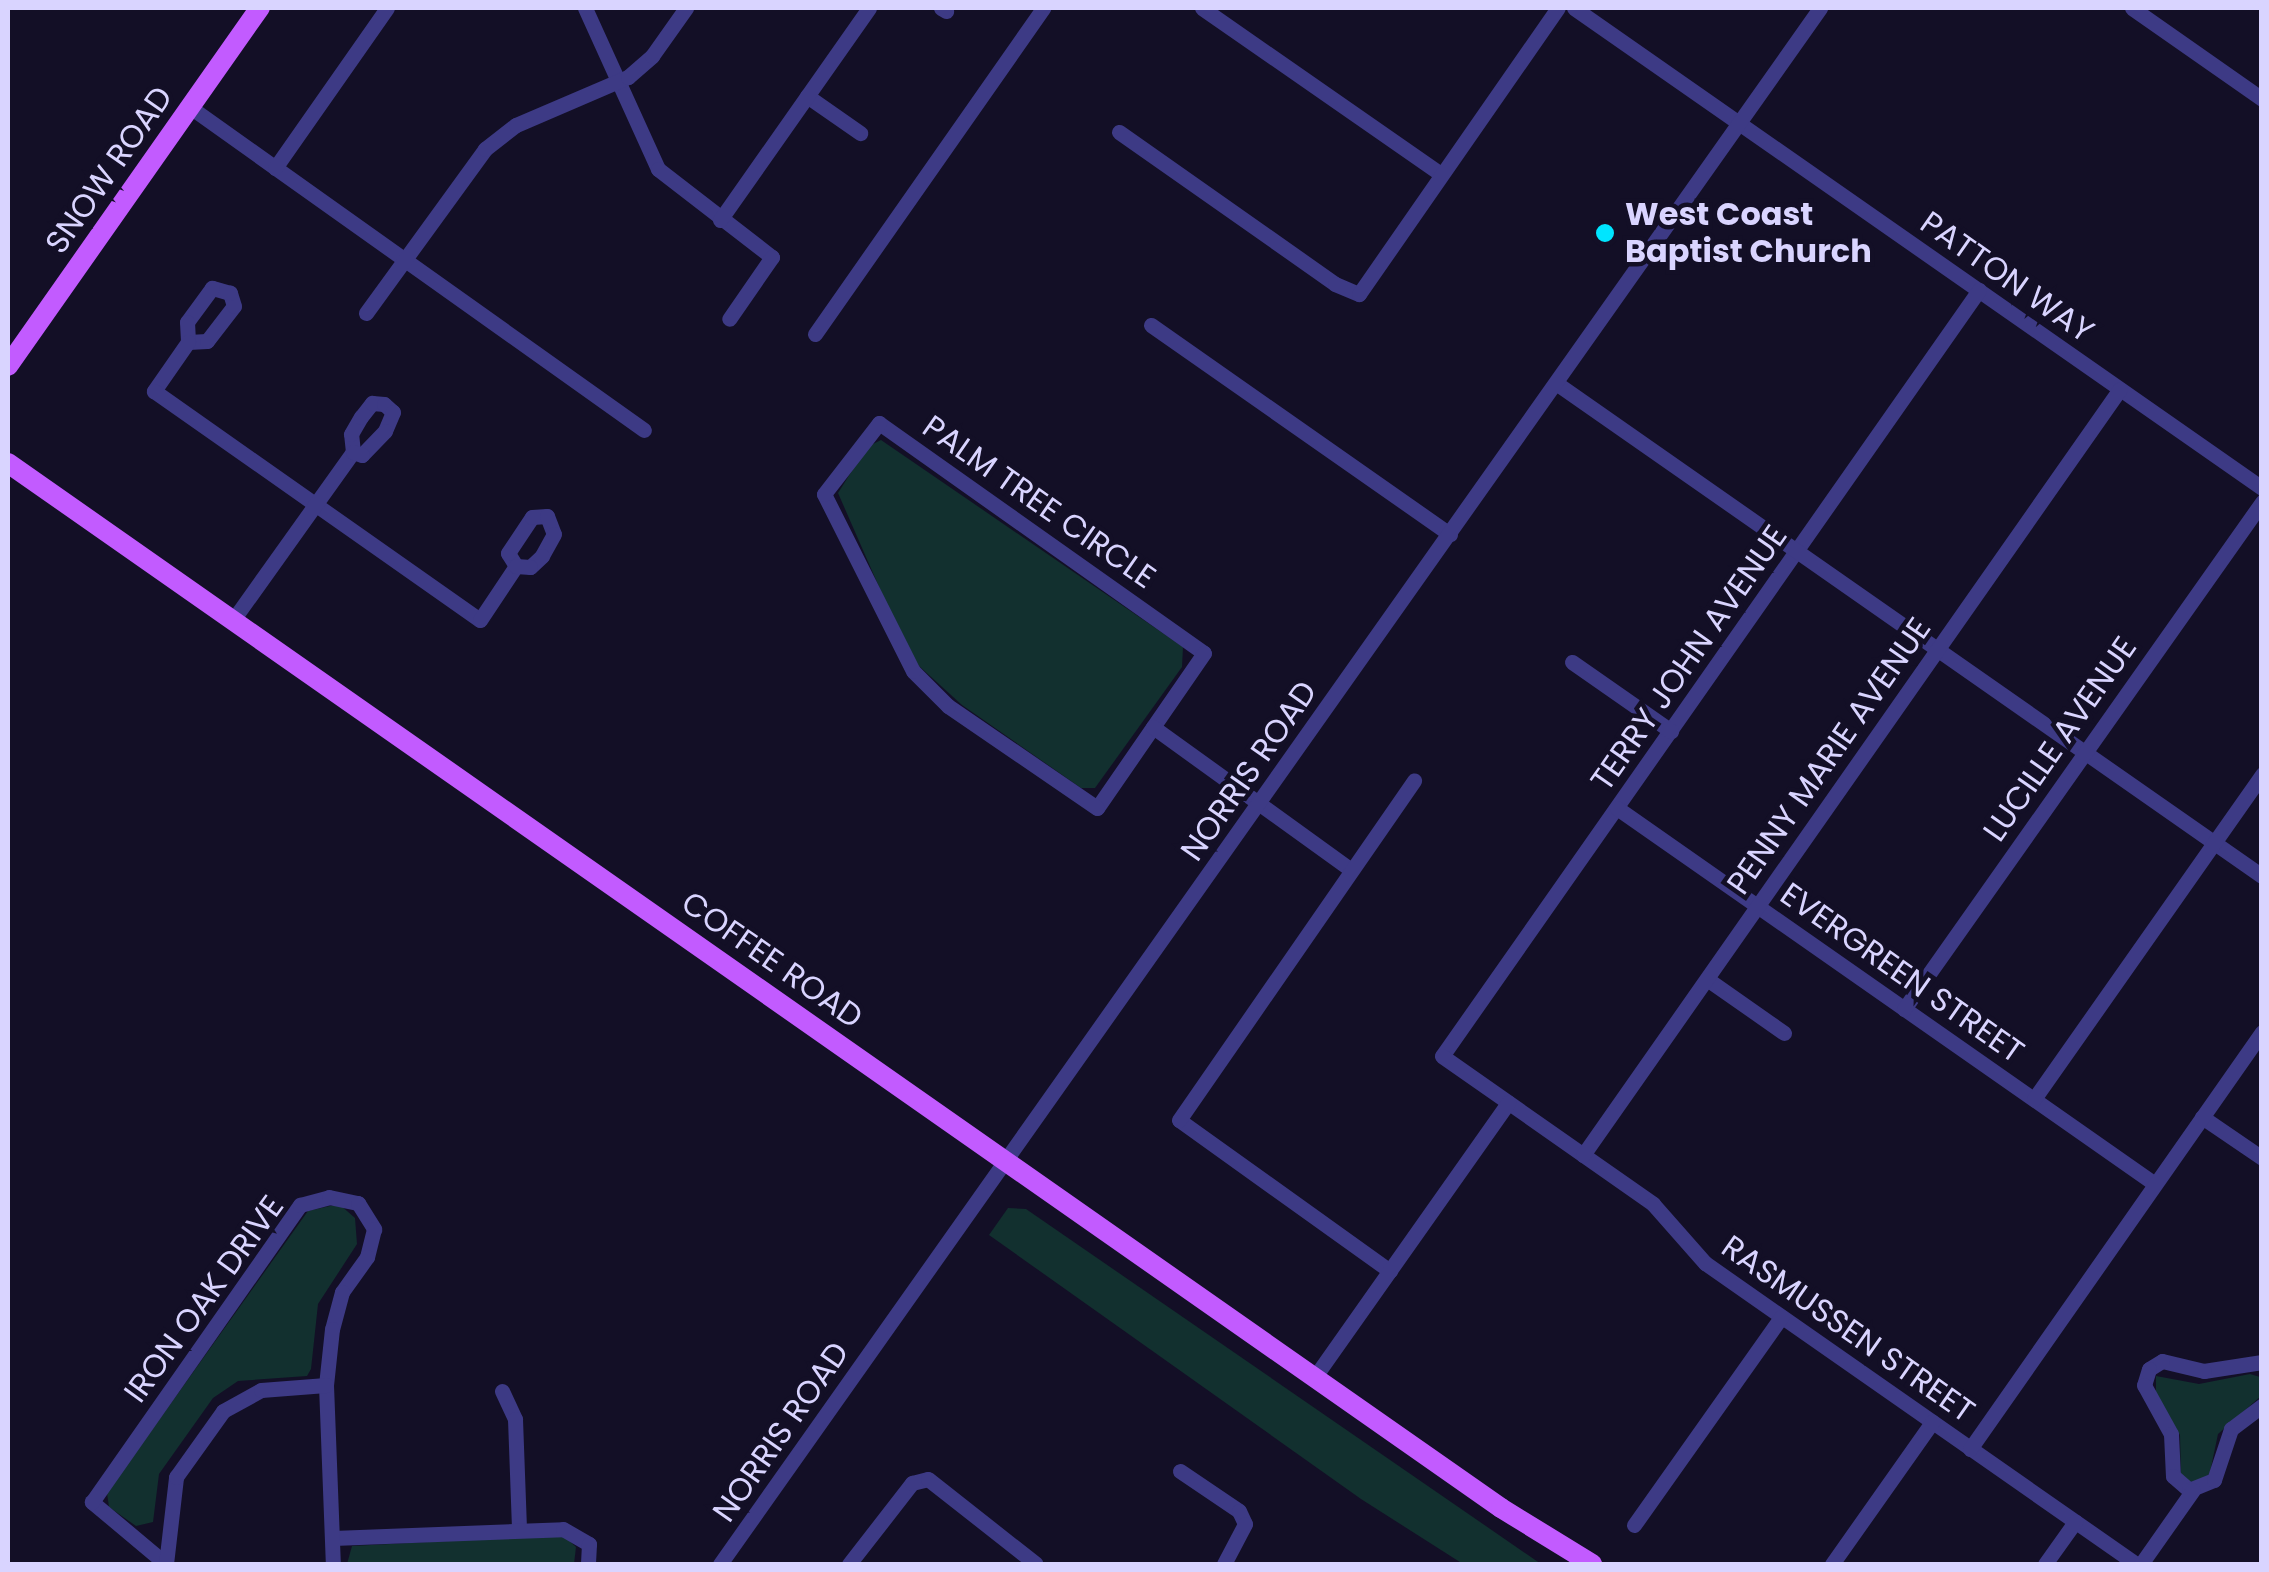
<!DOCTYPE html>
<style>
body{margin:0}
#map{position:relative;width:2269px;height:1572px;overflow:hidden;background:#130f26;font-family:Poppins,sans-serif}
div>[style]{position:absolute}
.green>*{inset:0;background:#12302f}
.minor>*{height:15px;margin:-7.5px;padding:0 7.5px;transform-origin:7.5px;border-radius:7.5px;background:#3d3a85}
.major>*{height:20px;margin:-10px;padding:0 10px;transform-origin:10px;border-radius:10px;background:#c25bff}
.dots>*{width:28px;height:28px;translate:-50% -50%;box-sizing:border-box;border:5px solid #130f26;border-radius:50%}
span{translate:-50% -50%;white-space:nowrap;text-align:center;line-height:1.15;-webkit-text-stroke:9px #130f26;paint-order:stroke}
.street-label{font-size:32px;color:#d9d4ff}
.poi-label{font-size:32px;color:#d9d4ff;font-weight:700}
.left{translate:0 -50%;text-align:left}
.frame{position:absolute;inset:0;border:10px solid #d9d4ff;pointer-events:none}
</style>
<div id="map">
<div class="green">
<div style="clip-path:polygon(881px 440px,1183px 647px,1182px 667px,1095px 788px,1081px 788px,962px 705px,919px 666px,901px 637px,838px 493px,867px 447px)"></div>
<div style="clip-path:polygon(339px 1204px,355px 1218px,357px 1244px,318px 1304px,311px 1369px,307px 1376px,238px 1381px,213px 1398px,159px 1474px,153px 1522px,136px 1526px,109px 1507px,107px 1493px,308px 1211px)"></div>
<div style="clip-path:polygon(1008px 1208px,1026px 1209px,1541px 1564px,1463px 1564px,1361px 1499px,989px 1235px)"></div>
<div style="clip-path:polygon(2250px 1374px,2260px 1377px,2261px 1396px,2218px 1434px,2210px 1472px,2203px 1484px,2192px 1484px,2181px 1477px,2180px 1435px,2156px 1396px,2156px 1376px,2199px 1384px)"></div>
<div style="clip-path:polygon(563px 1535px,576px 1547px,574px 1564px,347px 1564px,352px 1546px)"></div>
</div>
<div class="minor">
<div style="left:585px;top:8px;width:177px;rotate:65.6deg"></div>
<div style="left:658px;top:169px;width:144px;rotate:37.7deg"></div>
<div style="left:772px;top:257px;width:75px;rotate:124.7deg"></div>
<div style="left:941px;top:8px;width:6px;rotate:31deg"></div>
<div style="left:1202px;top:8px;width:291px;rotate:34.8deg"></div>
<div style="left:1574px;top:8px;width:839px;rotate:34.9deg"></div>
<div style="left:2132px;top:8px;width:159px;rotate:35deg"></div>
<div style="left:807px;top:96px;width:65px;rotate:34.9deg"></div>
<div style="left:190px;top:107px;width:557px;rotate:35.43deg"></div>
<div style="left:1119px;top:132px;width:264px;rotate:35.1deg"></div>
<div style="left:1335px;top:284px;width:26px;rotate:23deg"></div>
<div style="left:1359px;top:294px;width:348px;rotate:-55.2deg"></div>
<div style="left:275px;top:168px;width:195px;rotate:-55deg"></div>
<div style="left:720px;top:220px;width:259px;rotate:-54.9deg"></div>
<div style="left:1979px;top:290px;width:935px;rotate:125.03deg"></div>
<div style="left:1442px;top:1056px;width:258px;rotate:35deg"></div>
<div style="left:1653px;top:1204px;width:79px;rotate:48.6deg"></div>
<div style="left:1705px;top:1263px;width:526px;rotate:34.93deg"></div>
<div style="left:366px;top:313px;width:203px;rotate:-54deg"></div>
<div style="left:485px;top:149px;width:39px;rotate:-38deg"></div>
<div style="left:516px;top:125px;width:122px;rotate:-23.2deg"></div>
<div style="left:628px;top:77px;width:32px;rotate:-41deg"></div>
<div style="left:652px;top:56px;width:59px;rotate:-54.7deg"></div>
<div style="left:1151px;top:325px;width:365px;rotate:35deg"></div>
<div style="left:815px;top:334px;width:398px;rotate:-55deg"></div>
<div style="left:188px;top:342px;width:19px;rotate:-3deg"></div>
<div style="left:207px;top:341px;width:44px;rotate:-52.4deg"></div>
<div style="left:234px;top:306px;width:14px;rotate:-107deg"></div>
<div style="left:230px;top:293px;width:19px;rotate:-164deg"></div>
<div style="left:212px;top:288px;width:42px;rotate:126.3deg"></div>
<div style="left:187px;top:322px;width:20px;rotate:87deg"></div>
<div style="left:188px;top:342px;width:60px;rotate:124.8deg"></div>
<div style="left:154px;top:391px;width:398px;rotate:35.1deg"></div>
<div style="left:480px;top:620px;width:65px;rotate:-56.3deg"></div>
<div style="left:516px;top:566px;width:15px;rotate:-122deg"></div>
<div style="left:508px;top:553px;width:43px;rotate:-56.3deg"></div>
<div style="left:532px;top:517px;width:15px;rotate:-4deg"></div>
<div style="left:547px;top:516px;width:19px;rotate:69deg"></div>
<div style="left:554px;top:534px;width:25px;rotate:119deg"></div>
<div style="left:542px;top:556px;width:16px;rotate:137deg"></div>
<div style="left:530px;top:567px;width:14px;rotate:-176deg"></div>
<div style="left:1556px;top:383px;width:861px;rotate:34.93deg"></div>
<div style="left:879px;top:423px;width:398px;rotate:35.3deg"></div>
<div style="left:1204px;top:653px;width:188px;rotate:124.6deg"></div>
<div style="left:1097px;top:808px;width:181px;rotate:-145.6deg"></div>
<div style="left:948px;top:706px;width:49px;rotate:-135deg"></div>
<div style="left:913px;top:671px;width:198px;rotate:-116.7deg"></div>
<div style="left:824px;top:494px;width:90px;rotate:-52.2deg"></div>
<div style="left:233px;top:620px;width:206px;rotate:-54.5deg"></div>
<div style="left:353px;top:452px;width:18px;rotate:-96deg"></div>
<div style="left:351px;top:434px;width:20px;rotate:-60deg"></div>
<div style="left:361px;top:417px;width:18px;rotate:-52deg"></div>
<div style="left:372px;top:403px;width:12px;rotate:5deg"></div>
<div style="left:384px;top:404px;width:12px;rotate:42deg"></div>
<div style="left:393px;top:412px;width:21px;rotate:113deg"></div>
<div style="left:385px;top:431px;width:33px;rotate:134deg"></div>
<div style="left:362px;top:455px;width:9px;rotate:-162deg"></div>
<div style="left:1572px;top:662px;width:121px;rotate:34.9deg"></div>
<div style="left:1153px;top:727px;width:244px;rotate:35.8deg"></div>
<div style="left:1617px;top:808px;width:656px;rotate:34.95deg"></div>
<div style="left:1707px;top:979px;width:94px;rotate:35deg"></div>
<div style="left:1904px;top:1009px;width:621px;rotate:-54.77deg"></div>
<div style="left:2034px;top:1099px;width:397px;rotate:-54.9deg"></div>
<div style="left:2202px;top:1117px;width:73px;rotate:34.3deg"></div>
<div style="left:1583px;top:1155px;width:935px;rotate:-54.97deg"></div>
<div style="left:1390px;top:1271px;width:259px;rotate:-144.4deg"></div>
<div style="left:1179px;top:1120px;width:413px;rotate:-55.3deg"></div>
<div style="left:2262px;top:1362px;width:59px;rotate:171.2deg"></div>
<div style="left:2204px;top:1371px;width:43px;rotate:-166.6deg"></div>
<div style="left:2162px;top:1361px;width:15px;rotate:148deg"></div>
<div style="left:2149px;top:1369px;width:17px;rotate:107deg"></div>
<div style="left:2144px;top:1385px;width:56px;rotate:61.1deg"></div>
<div style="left:2171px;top:1434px;width:42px;rotate:87.3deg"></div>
<div style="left:2173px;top:1476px;width:21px;rotate:41deg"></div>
<div style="left:2189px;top:1490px;width:27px;rotate:-22deg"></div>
<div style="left:2214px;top:1480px;width:54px;rotate:-71.6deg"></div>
<div style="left:2231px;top:1429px;width:39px;rotate:-37deg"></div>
<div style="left:1314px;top:1378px;width:337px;rotate:-54.8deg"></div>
<div style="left:502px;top:1391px;width:31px;rotate:65deg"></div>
<div style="left:515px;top:1419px;width:111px;rotate:87.9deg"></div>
<div style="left:1970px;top:1449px;width:509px;rotate:-55deg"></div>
<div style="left:1180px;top:1471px;width:71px;rotate:34.1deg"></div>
<div style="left:1239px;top:1511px;width:14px;rotate:65deg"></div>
<div style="left:1245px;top:1524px;width:45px;rotate:117.7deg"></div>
<div style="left:1634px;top:1525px;width:255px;rotate:-54.7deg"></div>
<div style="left:333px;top:1538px;width:230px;rotate:-2.2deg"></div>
<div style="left:563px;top:1529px;width:30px;rotate:30deg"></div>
<div style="left:589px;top:1544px;width:20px;rotate:93deg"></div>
<div style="left:166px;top:1564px;width:97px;rotate:-140deg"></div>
<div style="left:92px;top:1502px;width:363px;rotate:-55deg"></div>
<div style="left:300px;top:1205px;width:30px;rotate:-15deg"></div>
<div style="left:329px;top:1197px;width:30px;rotate:12deg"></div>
<div style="left:358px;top:1203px;width:31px;rotate:58deg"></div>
<div style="left:374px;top:1229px;width:29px;rotate:104deg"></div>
<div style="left:367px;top:1257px;width:43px;rotate:125.5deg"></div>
<div style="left:342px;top:1292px;width:38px;rotate:105deg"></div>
<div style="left:332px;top:1329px;width:56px;rotate:96.1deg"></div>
<div style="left:326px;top:1385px;width:179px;rotate:87.8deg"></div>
<div style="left:166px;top:1564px;width:88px;rotate:-83.4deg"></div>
<div style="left:176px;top:1477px;width:81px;rotate:-54.5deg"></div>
<div style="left:223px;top:1411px;width:43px;rotate:-28.9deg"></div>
<div style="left:261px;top:1390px;width:65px;rotate:-4.4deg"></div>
<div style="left:720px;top:1564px;width:1906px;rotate:-54.74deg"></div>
<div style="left:849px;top:1564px;width:103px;rotate:-52.1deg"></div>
<div style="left:912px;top:1483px;width:16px;rotate:-14deg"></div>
<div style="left:928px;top:1479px;width:137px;rotate:38.2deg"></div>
<div style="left:1832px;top:1564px;width:174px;rotate:-54.8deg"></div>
<div style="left:2045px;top:1564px;width:52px;rotate:-54.5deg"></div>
<div style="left:2141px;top:1564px;width:90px;rotate:-54.9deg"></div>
</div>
<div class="major">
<div style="left:8px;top:366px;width:438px;rotate:-54.9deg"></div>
<div style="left:8px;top:463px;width:1822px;rotate:34.99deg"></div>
<div style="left:1501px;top:1508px;width:107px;rotate:31.6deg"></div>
</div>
<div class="dots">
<div style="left:1605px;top:233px;background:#00e5ff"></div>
</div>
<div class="street-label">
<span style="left:109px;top:170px;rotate:-55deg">SNOW ROAD</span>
<span style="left:2007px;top:277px;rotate:35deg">PATTON WAY</span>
<span style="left:1039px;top:502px;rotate:35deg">PALM TREE CIRCLE</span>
<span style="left:1689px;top:658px;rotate:-55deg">TERRY JOHN AVENUE</span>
<span style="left:2060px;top:739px;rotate:-55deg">LUCILLE AVENUE</span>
<span style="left:1829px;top:756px;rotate:-55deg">PENNY MARIE AVENUE</span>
<span style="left:1249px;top:771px;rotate:-55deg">NORRIS ROAD</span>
<span style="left:772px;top:960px;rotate:35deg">COFFEE ROAD</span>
<span style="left:1902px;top:973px;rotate:35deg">EVERGREEN STREET</span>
<span style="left:204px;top:1299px;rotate:-54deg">IRON OAK DRIVE</span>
<span style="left:1848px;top:1329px;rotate:35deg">RASMUSSEN STREET</span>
<span style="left:781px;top:1432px;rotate:-55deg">NORRIS ROAD</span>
</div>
<div class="poi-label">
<span class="left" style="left:1625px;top:233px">West Coast<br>Baptist Church</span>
</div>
<div class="frame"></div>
</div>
